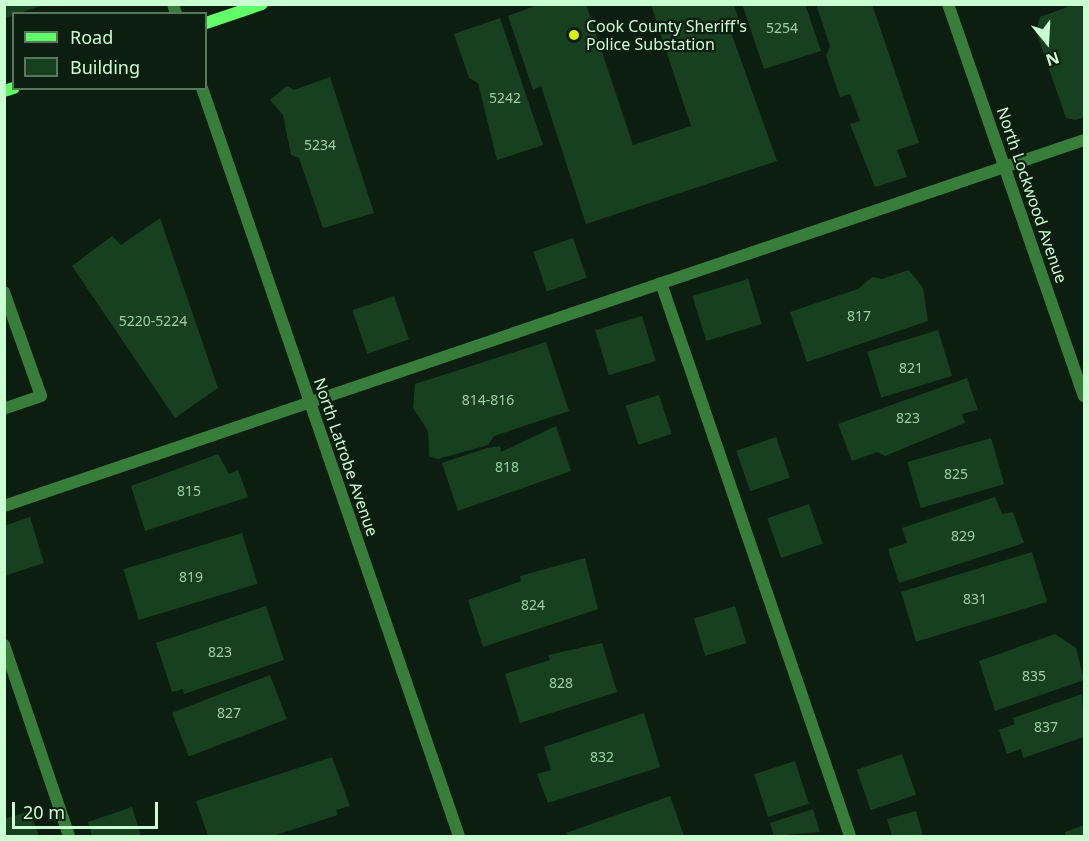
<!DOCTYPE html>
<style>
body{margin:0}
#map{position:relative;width:1089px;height:841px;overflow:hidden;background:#0c1e0f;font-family:"Noto Sans",sans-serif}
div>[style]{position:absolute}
.building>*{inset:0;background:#174020;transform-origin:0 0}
.service>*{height:12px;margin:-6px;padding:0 6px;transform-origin:6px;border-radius:6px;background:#367e3a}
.minor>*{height:12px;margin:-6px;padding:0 6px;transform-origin:6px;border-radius:6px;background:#367e3a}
.secondary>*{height:12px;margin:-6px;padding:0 6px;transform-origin:6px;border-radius:6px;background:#60ff67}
.dots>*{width:16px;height:16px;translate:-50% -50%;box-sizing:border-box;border:3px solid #0c1e0f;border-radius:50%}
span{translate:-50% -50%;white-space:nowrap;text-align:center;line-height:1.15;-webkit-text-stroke:4.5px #0c1e0f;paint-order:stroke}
.number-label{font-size:14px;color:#9ccfa4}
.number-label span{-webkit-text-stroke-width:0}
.poi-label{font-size:16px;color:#c9ffd0}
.left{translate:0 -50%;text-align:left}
.street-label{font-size:16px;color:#c9ffd0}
.frame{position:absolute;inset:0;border:6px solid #c9ffd0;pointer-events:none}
.legend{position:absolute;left:12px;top:12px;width:195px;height:78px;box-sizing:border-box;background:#0c1e0f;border:2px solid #58785c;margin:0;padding:8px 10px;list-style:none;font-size:18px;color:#c9ffd0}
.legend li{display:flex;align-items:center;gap:12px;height:30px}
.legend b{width:30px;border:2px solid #58785c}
.north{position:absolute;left:1017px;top:12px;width:60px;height:60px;-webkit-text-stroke:4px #0c1e0f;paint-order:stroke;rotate:162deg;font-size:16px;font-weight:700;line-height:24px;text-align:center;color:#c9ffd0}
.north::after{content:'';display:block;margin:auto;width:21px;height:27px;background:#c9ffd0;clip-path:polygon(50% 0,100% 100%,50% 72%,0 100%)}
.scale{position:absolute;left:12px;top:802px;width:146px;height:27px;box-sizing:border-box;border:3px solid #c9ffd0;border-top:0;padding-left:8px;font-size:18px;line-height:21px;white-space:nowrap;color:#c9ffd0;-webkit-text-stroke:4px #0c1e0f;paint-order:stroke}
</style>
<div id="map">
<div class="building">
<div style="clip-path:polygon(4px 4px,43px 4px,43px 5px,5px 18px)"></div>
<div style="clip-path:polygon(540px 4px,586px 4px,633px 145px,691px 126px,651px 5px,734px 5px,739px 20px,728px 24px,777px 161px,586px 224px,541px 86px,533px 90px,508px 16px)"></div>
<div style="clip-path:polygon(742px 4px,805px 4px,821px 51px,764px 69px)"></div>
<div style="clip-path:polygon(816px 4px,872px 4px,919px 143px,897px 150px,907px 177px,875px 187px,850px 124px,860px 121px,850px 94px,840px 97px,826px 56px,830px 46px)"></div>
<div style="clip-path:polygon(1075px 4px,1084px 4px,1084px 117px,1076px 120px,1066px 118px,1036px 31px,1040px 17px)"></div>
<div style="clip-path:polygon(500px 18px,543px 145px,497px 160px,478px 83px,469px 78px,454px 34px)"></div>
<div style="clip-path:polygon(330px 77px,374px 213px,323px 228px,299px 158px,291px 155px,283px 115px,270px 100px,287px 86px,294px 90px)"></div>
<div style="clip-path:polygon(160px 218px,218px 388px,175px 418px,72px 266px,112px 236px,121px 245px)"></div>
<div style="left:573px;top:238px;width:42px;height:42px;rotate:71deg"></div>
<div style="clip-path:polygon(909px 270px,923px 288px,928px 321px,807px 362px,790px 312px,858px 289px,872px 277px,882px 279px)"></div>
<div style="left:748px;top:279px;width:47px;height:58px;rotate:73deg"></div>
<div style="left:394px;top:296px;width:46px;height:44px;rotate:71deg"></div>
<div style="left:642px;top:316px;width:47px;height:49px;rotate:73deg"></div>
<div style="left:938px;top:330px;width:48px;height:74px;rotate:73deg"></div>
<div style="clip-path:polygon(546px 342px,569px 411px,494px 436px,488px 445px,438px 459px,429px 456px,428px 431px,413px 408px,415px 384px)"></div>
<div style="clip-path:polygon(967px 378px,978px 410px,962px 414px,965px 423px,885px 456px,877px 452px,852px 461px,838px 424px)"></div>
<div style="left:659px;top:395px;width:41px;height:35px;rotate:72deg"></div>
<div style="clip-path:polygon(556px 426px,571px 471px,458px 511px,442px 463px,487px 448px,500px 446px,501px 452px)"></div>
<div style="left:776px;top:437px;width:43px;height:42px;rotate:71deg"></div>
<div style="left:991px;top:438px;width:48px;height:87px;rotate:74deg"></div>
<div style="clip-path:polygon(218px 454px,229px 474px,238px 470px,248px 497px,145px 531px,131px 486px)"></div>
<div style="clip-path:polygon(995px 497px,1002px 514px,1013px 512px,1024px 543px,899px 583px,888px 549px,907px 543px,902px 528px)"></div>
<div style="left:809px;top:504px;width:42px;height:44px;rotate:71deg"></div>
<div style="clip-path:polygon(30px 517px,44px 563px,4px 576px,4px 526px)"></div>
<div style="left:242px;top:533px;width:53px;height:124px;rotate:73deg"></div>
<div style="left:1032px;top:552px;width:52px;height:137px;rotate:73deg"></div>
<div style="clip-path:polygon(585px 558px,598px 609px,483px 647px,468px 600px,521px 581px,520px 576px)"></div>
<div style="clip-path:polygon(266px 606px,284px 660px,184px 694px,183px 689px,172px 692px,156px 643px)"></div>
<div style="left:735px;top:606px;width:39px;height:43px;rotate:73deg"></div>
<div style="clip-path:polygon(1055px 634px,1076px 648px,1084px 680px,995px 711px,979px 661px)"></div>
<div style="clip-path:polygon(602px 643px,617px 692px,520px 723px,505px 674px,550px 660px,548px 655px)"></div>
<div style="left:270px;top:675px;width:47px;height:105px;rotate:69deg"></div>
<div style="clip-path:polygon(1082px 694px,1084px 737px,1023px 758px,1021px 749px,1007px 754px,999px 730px,1015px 724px,1013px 718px)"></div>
<div style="clip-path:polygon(644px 713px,660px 767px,548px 803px,537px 774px,551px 770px,544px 747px)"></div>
<div style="left:902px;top:754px;width:43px;height:48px;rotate:71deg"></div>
<div style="clip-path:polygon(332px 757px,350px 806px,336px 810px,338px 815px,273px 836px,208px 836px,196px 801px)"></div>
<div style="left:795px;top:761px;width:45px;height:43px;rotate:72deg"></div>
<div style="clip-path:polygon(670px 796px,684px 836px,568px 836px,566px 833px)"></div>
<div style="clip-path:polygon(132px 807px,141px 836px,92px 836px,88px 822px)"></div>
<div style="clip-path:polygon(813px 809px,820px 832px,774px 836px,770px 823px)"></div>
<div style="clip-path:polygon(30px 811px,39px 836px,4px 836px,4px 819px)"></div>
<div style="clip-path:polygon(916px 811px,923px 836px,892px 836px,887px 819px)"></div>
<div style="clip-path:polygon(1084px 825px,1084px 836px,1066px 836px,1065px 832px)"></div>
</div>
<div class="service">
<div style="left:661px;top:283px;width:584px;rotate:71.13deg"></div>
<div style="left:4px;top:292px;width:110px;rotate:70.4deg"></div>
<div style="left:41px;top:396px;width:39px;rotate:161deg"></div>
<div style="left:4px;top:506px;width:1140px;rotate:-18.72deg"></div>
<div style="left:4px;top:645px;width:202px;rotate:71.2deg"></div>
</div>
<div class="minor">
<div style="left:173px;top:4px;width:10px;rotate:73deg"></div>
<div style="left:948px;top:4px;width:415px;rotate:70.9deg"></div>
<div style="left:202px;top:88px;width:791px;rotate:71.04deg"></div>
</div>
<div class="secondary">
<div style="left:206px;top:23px;width:59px;rotate:-18.7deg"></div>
<div style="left:4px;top:91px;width:10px;rotate:-17deg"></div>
</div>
<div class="dots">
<div style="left:574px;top:35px;background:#d7f400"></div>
</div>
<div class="number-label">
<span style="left:782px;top:28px">5254</span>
<span style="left:505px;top:98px">5242</span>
<span style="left:320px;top:145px">5234</span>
<span style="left:859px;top:316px">817</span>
<span style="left:153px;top:321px">5220-5224</span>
<span style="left:911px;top:368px">821</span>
<span style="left:488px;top:400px">814-816</span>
<span style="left:908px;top:418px">823</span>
<span style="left:507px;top:467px">818</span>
<span style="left:956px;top:474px">825</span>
<span style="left:189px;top:491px">815</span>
<span style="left:963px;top:536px">829</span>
<span style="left:191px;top:577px">819</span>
<span style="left:975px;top:599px">831</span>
<span style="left:533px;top:605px">824</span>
<span style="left:220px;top:652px">823</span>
<span style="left:1034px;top:676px">835</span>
<span style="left:561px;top:683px">828</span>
<span style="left:229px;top:713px">827</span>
<span style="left:1046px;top:727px">837</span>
<span style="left:602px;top:757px">832</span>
</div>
<div class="poi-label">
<span class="left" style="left:586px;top:35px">Cook County Sheriff's<br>Police Substation</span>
</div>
<div class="street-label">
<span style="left:1032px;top:195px;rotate:71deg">North Lockwood Avenue</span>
<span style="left:346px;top:457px;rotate:71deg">North Latrobe Avenue</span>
</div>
<div class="frame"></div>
<ul class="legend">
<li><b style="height:8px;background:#60ff67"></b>Road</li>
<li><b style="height:16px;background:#174020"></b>Building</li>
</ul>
<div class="north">N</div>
<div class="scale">20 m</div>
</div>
